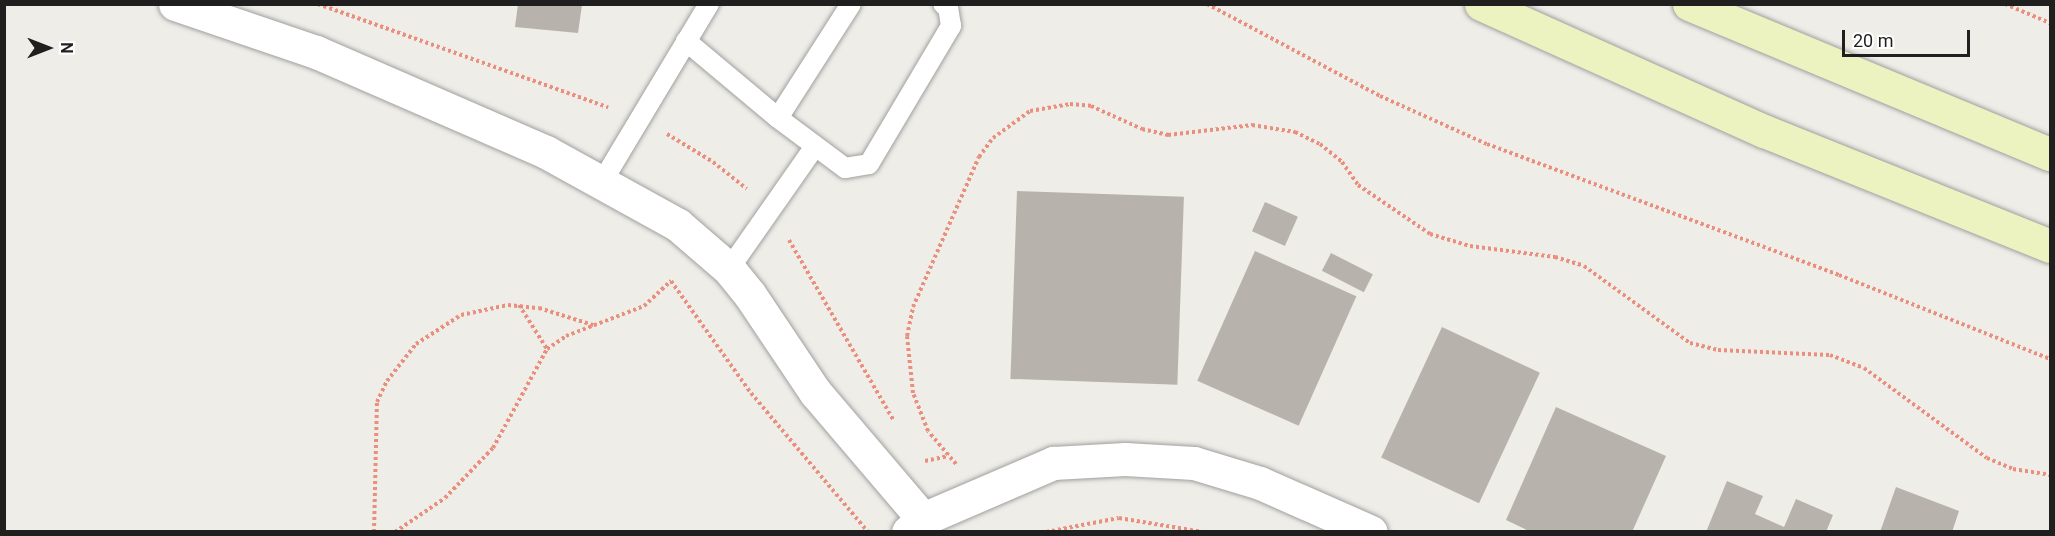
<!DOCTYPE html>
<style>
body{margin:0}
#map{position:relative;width:2055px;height:536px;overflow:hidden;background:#efede7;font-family:Roboto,sans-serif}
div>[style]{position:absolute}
.building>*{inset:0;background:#b8b2ad;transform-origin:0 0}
.path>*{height:4px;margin-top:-2px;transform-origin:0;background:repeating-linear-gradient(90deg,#ea8e7d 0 3px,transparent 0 6px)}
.roads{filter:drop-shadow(0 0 2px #a0a0a0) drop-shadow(0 0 2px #a0a0a0)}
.lane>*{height:20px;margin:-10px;padding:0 10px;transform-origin:10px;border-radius:10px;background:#fff}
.street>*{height:33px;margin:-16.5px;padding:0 16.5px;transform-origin:16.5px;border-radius:16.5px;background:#fff}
.secondary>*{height:33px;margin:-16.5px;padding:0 16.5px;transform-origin:16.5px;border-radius:16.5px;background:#edf2c1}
span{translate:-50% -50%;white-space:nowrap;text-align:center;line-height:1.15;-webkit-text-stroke:4.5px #fff;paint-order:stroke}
.frame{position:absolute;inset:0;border:6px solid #1f1f1f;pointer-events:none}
.north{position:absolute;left:18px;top:18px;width:60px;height:60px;-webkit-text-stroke:4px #fff;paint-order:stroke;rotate:90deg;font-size:16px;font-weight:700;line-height:24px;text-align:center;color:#1f1f1f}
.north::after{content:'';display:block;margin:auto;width:21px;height:27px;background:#1f1f1f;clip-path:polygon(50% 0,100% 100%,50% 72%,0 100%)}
.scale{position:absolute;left:1842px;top:30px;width:128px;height:27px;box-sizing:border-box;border:3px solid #1f1f1f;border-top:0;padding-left:8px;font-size:18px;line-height:21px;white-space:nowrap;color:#1f1f1f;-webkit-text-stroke:4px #fff;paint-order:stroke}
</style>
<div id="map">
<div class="building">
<div style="clip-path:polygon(518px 4px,582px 5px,578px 33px,515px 27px)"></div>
<div style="left:1017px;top:191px;width:167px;height:188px;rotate:2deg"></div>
<div style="left:1265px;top:202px;width:36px;height:32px;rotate:24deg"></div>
<div style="left:1255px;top:251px;width:111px;height:142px;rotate:24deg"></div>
<div style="left:1331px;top:253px;width:47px;height:20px;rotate:27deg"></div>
<div style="left:1442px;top:327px;width:108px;height:144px;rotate:25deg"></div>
<div style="clip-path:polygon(1556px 407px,1666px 456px,1632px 532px,1531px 532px,1506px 520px)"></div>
<div style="clip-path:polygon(1727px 481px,1763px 496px,1755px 514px,1784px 527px,1796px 499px,1833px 515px,1826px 532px,1706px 532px)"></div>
<div style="clip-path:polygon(1896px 487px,1959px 511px,1952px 532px,1880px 532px)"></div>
</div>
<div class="path">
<div style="left:318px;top:4px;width:308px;rotate:19.6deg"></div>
<div style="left:1207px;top:4px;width:196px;rotate:28deg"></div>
<div style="left:1380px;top:96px;width:117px;rotate:24.2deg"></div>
<div style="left:1487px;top:144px;width:376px;rotate:20.4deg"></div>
<div style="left:1839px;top:275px;width:227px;rotate:21.7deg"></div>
<div style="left:2005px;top:4px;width:49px;rotate:22.9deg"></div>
<div style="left:667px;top:134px;width:54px;rotate:31.3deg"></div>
<div style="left:713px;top:162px;width:43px;rotate:38.5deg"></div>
<div style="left:789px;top:240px;width:209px;rotate:59.9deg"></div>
<div style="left:519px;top:305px;width:52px;rotate:57.5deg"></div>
<div style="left:925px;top:461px;width:24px;rotate:-12deg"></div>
<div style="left:956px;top:464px;width:43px;rotate:-130.3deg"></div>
<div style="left:928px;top:431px;width:41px;rotate:-111.5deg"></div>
<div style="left:913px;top:393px;width:57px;rotate:-96deg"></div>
<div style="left:907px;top:336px;width:30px;rotate:-78deg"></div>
<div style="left:913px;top:307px;width:164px;rotate:-66.3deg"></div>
<div style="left:979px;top:157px;width:24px;rotate:-54deg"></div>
<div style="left:993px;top:138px;width:46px;rotate:-36.1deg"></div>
<div style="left:1030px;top:111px;width:41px;rotate:-9.9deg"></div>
<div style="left:1070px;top:104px;width:21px;rotate:5deg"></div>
<div style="left:1091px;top:106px;width:56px;rotate:24.3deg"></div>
<div style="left:1142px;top:129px;width:27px;rotate:13deg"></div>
<div style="left:1168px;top:135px;width:85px;rotate:-6.8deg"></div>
<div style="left:1252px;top:125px;width:44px;rotate:9.2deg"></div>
<div style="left:1295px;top:132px;width:28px;rotate:26deg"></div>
<div style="left:1320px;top:144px;width:28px;rotate:39deg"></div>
<div style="left:1342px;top:162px;width:28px;rotate:55deg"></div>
<div style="left:1358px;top:185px;width:87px;rotate:34.2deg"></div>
<div style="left:1430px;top:234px;width:42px;rotate:16.7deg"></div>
<div style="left:1470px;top:246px;width:86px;rotate:7.4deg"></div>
<div style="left:1555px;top:257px;width:30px;rotate:17deg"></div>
<div style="left:1584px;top:266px;width:131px;rotate:36deg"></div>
<div style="left:1690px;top:343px;width:29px;rotate:14deg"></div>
<div style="left:1718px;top:350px;width:112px;rotate:2.6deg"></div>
<div style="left:1830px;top:355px;width:36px;rotate:21deg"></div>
<div style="left:1864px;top:368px;width:152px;rotate:36.2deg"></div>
<div style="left:1987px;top:458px;width:28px;rotate:23deg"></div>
<div style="left:2013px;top:469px;width:37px;rotate:9deg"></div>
<div style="left:374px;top:532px;width:130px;rotate:-88.7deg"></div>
<div style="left:377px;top:402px;width:23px;rotate:-65deg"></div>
<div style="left:387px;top:381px;width:47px;rotate:-51.9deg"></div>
<div style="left:416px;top:344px;width:54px;rotate:-32.8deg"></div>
<div style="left:461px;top:315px;width:48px;rotate:-12deg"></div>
<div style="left:508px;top:305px;width:31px;rotate:6deg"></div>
<div style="left:539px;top:308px;width:57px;rotate:17.5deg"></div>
<div style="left:395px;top:532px;width:60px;rotate:-34.2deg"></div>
<div style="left:445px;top:498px;width:69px;rotate:-46.2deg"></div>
<div style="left:493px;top:448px;width:113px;rotate:-61.4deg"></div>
<div style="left:547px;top:349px;width:23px;rotate:-34deg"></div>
<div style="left:566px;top:336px;width:84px;rotate:-21deg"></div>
<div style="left:644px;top:306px;width:37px;rotate:-43deg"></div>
<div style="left:671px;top:281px;width:138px;rotate:54.5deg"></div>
<div style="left:751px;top:393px;width:182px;rotate:49.9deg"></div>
<div style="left:1046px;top:532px;width:74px;rotate:-10.9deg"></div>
<div style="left:1119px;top:518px;width:85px;rotate:9.5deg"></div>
</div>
<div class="roads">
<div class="lane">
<div style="left:686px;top:41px;width:120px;rotate:39.9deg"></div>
<div style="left:778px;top:118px;width:135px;rotate:-57.4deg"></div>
<div style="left:778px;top:118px;width:84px;rotate:36.7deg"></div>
<div style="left:845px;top:168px;width:24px;rotate:-9deg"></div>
<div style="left:869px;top:164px;width:161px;rotate:-59.3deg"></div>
<div style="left:951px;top:26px;width:18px;rotate:-99deg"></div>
<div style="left:948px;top:8px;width:6px;rotate:-141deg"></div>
<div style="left:602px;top:182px;width:208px;rotate:-59deg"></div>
<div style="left:729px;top:269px;width:150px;rotate:-55deg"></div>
</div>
<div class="street">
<div style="left:175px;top:4px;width:149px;rotate:18.8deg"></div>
<div style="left:316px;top:52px;width:251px;rotate:23.5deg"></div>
<div style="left:546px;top:152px;width:151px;rotate:28.9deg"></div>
<div style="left:678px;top:225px;width:67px;rotate:40.8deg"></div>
<div style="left:729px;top:269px;width:33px;rotate:51deg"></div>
<div style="left:750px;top:295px;width:117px;rotate:56.2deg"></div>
<div style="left:815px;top:392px;width:167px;rotate:49.6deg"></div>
<div style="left:908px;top:532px;width:20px;rotate:-41deg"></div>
<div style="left:923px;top:519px;width:142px;rotate:-23.3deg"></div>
<div style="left:1053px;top:463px;width:72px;rotate:-3.2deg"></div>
<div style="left:1125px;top:459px;width:69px;rotate:3.3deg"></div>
<div style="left:1194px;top:463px;width:69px;rotate:16.9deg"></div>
<div style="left:1260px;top:483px;width:121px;rotate:23.8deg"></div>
</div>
<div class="secondary">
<div style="left:1481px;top:4px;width:310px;rotate:24.2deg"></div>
<div style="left:1764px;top:131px;width:308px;rotate:21.9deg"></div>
<div style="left:1689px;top:4px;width:391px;rotate:22.6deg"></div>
</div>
</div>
<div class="frame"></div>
<div class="north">N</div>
<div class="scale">20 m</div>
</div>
